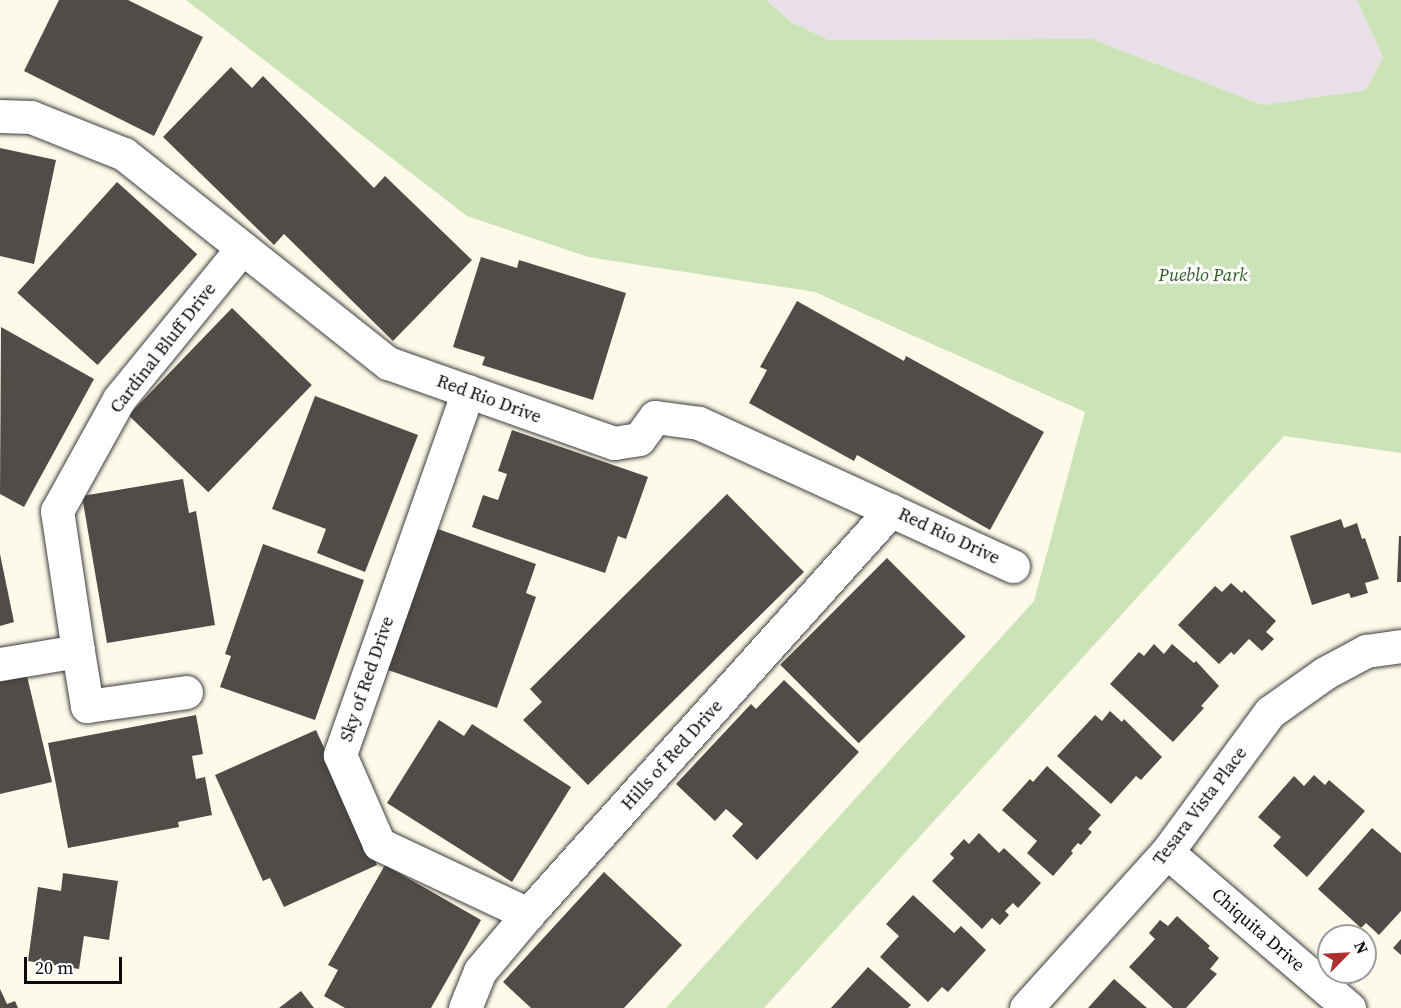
<!DOCTYPE html>
<style>
body{margin:0}
#map{position:relative;width:1401px;height:1008px;overflow:hidden;background:#fdfae9;font-family:"Source Serif 4",serif}
div>[style]{position:absolute}
.industrial>*{inset:0;background:#e8dfe9}
.green>*{inset:0;background:#cce3b7}
.building>*{inset:0;background:#524c48;transform-origin:0 0}
.roads{filter:drop-shadow(0 0 2px #3d3d3d) drop-shadow(0 0 2px #3d3d3d)}
.street>*{height:33px;margin:-16.5px;padding:0 16.5px;transform-origin:16.5px;border-radius:16.5px;background:#fff}
span{translate:-50% -50%;white-space:nowrap;text-align:center;line-height:1.15;-webkit-text-stroke:6px #fff;paint-order:stroke}
.park-label{font-size:18px;color:#2b5b22;font-style:italic}
.street-label{font-size:18px;color:#0a0a0a}
.north{position:absolute;left:1317px;top:924px;width:60px;height:60px;box-sizing:border-box;background:#fff;border:2px solid #9d9d9d;border-radius:50%;rotate:66deg;font-size:16px;font-weight:700;line-height:24px;text-align:center;color:#0a0a0a}
.north::after{content:'';display:block;margin:auto;width:21px;height:27px;background:#ac3031;clip-path:polygon(50% 0,100% 100%,50% 72%,0 100%)}
.scale{position:absolute;left:24px;top:957px;width:98px;height:27px;box-sizing:border-box;border:3px solid #0a0a0a;border-top:0;padding-left:8px;font-size:18px;line-height:21px;white-space:nowrap;color:#0a0a0a;-webkit-text-stroke:4px #fff;paint-order:stroke}
</style>
<div id="map">
<div class="industrial">
<div style="clip-path:polygon(766px 0,1357px 0,1383px 57px,1366px 90px,1263px 105px,1092px 39px,829px 40px,791px 22px)"></div>
</div>
<div class="green">
<div style="clip-path:polygon(186px 0,766px 0,791px 22px,829px 40px,1092px 39px,1263px 105px,1366px 90px,1383px 57px,1357px 0,1401px 0,1401px 453px,1284px 436px,764px 1008px,666px 1008px,1034px 601px,1085px 412px,815px 292px,588px 257px,467px 216px)"></div>
</div>
<div class="building">
<div style="clip-path:polygon(59px 0,128px 0,203px 37px,154px 136px,24px 71px)"></div>
<div style="clip-path:polygon(231px 67px,252px 88px,263px 76px,374px 188px,385px 176px,472px 260px,393px 341px,284px 234px,274px 245px,163px 137px)"></div>
<div style="clip-path:polygon(0 148px,56px 160px,34px 264px,0 256px)"></div>
<div style="left:117px;top:182px;width:108px;height:149px;rotate:42deg"></div>
<div style="clip-path:polygon(481px 257px,517px 268px,519px 260px,626px 293px,593px 400px,482px 365px,485px 357px,453px 347px)"></div>
<div style="clip-path:polygon(797px 301px,904px 361px,906px 356px,1044px 432px,990px 530px,857px 455px,854px 461px,749px 403px,767px 370px,760px 367px)"></div>
<div style="left:232px;top:308px;width:111px;height:149px;rotate:44deg"></div>
<div style="clip-path:polygon(1px 327px,94px 379px,24px 507px,0 494px)"></div>
<div style="clip-path:polygon(315px 396px,418px 435px,365px 572px,317px 553px,326px 529px,272px 509px)"></div>
<div style="clip-path:polygon(512px 430px,648px 477px,626px 539px,618px 536px,605px 573px,472px 527px,483px 495px,498px 500px,507px 474px,498px 471px)"></div>
<div style="clip-path:polygon(183px 479px,189px 513px,196px 511px,215px 625px,107px 643px,82px 496px)"></div>
<div style="clip-path:polygon(727px 494px,804px 572px,588px 785px,523px 720px,542px 702px,530px 689px)"></div>
<div style="clip-path:polygon(1341px 519px,1344px 528px,1357px 523px,1362px 539px,1365px 538px,1379px 579px,1365px 583px,1368px 593px,1351px 598px,1349px 593px,1312px 605px,1290px 536px)"></div>
<div style="clip-path:polygon(438px 529px,536px 564px,526px 593px,536px 597px,497px 708px,388px 670px)"></div>
<div style="clip-path:polygon(1399px 536px,1401px 536px,1401px 582px,1397px 582px)"></div>
<div style="clip-path:polygon(263px 544px,364px 580px,315px 720px,220px 687px,231px 656px,225px 654px)"></div>
<div style="clip-path:polygon(0 554px,14px 622px,0 626px)"></div>
<div style="left:887px;top:558px;width:111px;height:151px;rotate:45deg"></div>
<div style="clip-path:polygon(1231px 583px,1242px 593px,1244px 590px,1276px 621px,1266px 632px,1274px 639px,1262px 651px,1249px 639px,1234px 655px,1231px 652px,1219px 664px,1178px 625px,1215px 586px,1222px 592px)"></div>
<div style="clip-path:polygon(1154px 644px,1164px 654px,1172px 644px,1194px 663px,1196px 661px,1219px 686px,1201px 706px,1204px 708px,1173px 742px,1110px 684px,1139px 652px,1144px 656px)"></div>
<div style="clip-path:polygon(27px 676px,52px 782px,0 794px,0 682px)"></div>
<div style="clip-path:polygon(784px 680px,859px 752px,757px 860px,732px 836px,743px 824px,726px 809px,715px 821px,676px 784px,751px 704px,756px 709px)"></div>
<div style="clip-path:polygon(1110px 711px,1122px 722px,1124px 719px,1162px 757px,1141px 780px,1136px 776px,1111px 804px,1057px 756px,1095px 715px,1102px 721px)"></div>
<div style="clip-path:polygon(196px 715px,203px 754px,192px 756px,196px 779px,205px 777px,212px 815px,178px 822px,179px 827px,68px 848px,48px 743px)"></div>
<div style="clip-path:polygon(439px 720px,464px 736px,472px 724px,571px 787px,512px 882px,387px 803px)"></div>
<div style="clip-path:polygon(316px 730px,377px 865px,284px 907px,270px 878px,263px 881px,215px 775px)"></div>
<div style="clip-path:polygon(1047px 766px,1101px 815px,1088px 829px,1092px 832px,1081px 845px,1078px 843px,1071px 851px,1073px 853px,1053px 876px,1027px 853px,1037px 841px,1002px 810px,1030px 779px,1033px 782px)"></div>
<div style="clip-path:polygon(1314px 775px,1325px 785px,1329px 780px,1365px 811px,1307px 877px,1273px 846px,1281px 837px,1258px 817px,1294px 776px,1304px 786px)"></div>
<div style="clip-path:polygon(1372px 828px,1401px 853px,1401px 911px,1379px 935px,1366px 923px,1361px 928px,1318px 889px)"></div>
<div style="clip-path:polygon(979px 833px,999px 853px,1004px 848px,1041px 883px,1018px 908px,1013px 903px,1005px 911px,1009px 915px,1000px 925px,992px 918px,982px 929px,932px 881px,954px 858px,950px 854px,964px 839px,969px 844px)"></div>
<div style="clip-path:polygon(385px 865px,481px 920px,431px 1008px,345px 1008px,324px 996px,338px 970px,328px 965px)"></div>
<div style="clip-path:polygon(604px 872px,682px 945px,624px 1008px,531px 1008px,503px 982px)"></div>
<div style="clip-path:polygon(63px 873px,118px 881px,109px 940px,84px 936px,79px 969px,28px 961px,38px 887px,61px 891px)"></div>
<div style="clip-path:polygon(913px 895px,954px 933px,961px 926px,986px 950px,948px 992px,942px 987px,928px 1002px,880px 957px,899px 936px,886px 924px)"></div>
<div style="clip-path:polygon(1177px 916px,1210px 946px,1208px 948px,1219px 958px,1210px 969px,1217px 974px,1186px 1008px,1173px 1008px,1129px 967px,1155px 939px,1149px 933px,1160px 920px,1168px 926px)"></div>
<div style="clip-path:polygon(1401px 939px,1401px 955px,1393px 948px)"></div>
<div style="clip-path:polygon(868px 967px,911px 1005px,908px 1008px,831px 1008px)"></div>
<div style="clip-path:polygon(1114px 979px,1147px 1008px,1088px 1008px)"></div>
<div style="clip-path:polygon(0 989px,7px 1004px,15px 1001px,18px 1008px,0 1008px)"></div>
<div style="clip-path:polygon(301px 991px,314px 1008px,279px 1008px)"></div>
</div>
<div class="roads">
<div class="street">
<div style="left:0;top:116px;width:31px;rotate:2deg"></div>
<div style="left:31px;top:117px;width:100px;rotate:21.7deg"></div>
<div style="left:124px;top:154px;width:337px;rotate:38.4deg"></div>
<div style="left:388px;top:363px;width:240px;rotate:19.5deg"></div>
<div style="left:614px;top:443px;width:25px;rotate:-9deg"></div>
<div style="left:639px;top:439px;width:27px;rotate:-54deg"></div>
<div style="left:655px;top:417px;width:44px;rotate:7.8deg"></div>
<div style="left:699px;top:423px;width:345px;rotate:24.5deg"></div>
<div style="left:468px;top:391px;width:386px;rotate:109.4deg"></div>
<div style="left:340px;top:755px;width:97px;rotate:66.3deg"></div>
<div style="left:379px;top:844px;width:165px;rotate:25.2deg"></div>
<div style="left:78px;top:651px;width:56px;rotate:80.7deg"></div>
<div style="left:87px;top:706px;width:100px;rotate:-8deg"></div>
<div style="left:0;top:664px;width:79px;rotate:-9.5deg"></div>
<div style="left:78px;top:651px;width:142px;rotate:-98.5deg"></div>
<div style="left:57px;top:511px;width:128px;rotate:-61deg"></div>
<div style="left:119px;top:399px;width:195px;rotate:-50.8deg"></div>
<div style="left:1167px;top:852px;width:240px;rotate:40.6deg"></div>
<div style="left:465px;top:1008px;width:40px;rotate:-68deg"></div>
<div style="left:480px;top:971px;width:75px;rotate:-49.9deg"></div>
<div style="left:528px;top:914px;width:543px;rotate:-48.06deg"></div>
<div style="left:1026px;top:1008px;width:210px;rotate:-47.9deg"></div>
<div style="left:1167px;top:852px;width:174px;rotate:-53.7deg"></div>
<div style="left:1270px;top:712px;width:67px;rotate:-35.3deg"></div>
<div style="left:1325px;top:673px;width:47px;rotate:-28.2deg"></div>
<div style="left:1366px;top:651px;width:35px;rotate:-8deg"></div>
</div>
</div>
<div class="park-label">
<span style="left:1203px;top:275px">Pueblo Park</span>
</div>
<div class="street-label">
<span style="left:163px;top:348px;rotate:-52deg">Cardinal Bluff Drive</span>
<span style="left:489px;top:399px;rotate:20deg">Red Rio Drive</span>
<span style="left:949px;top:536px;rotate:25deg">Red Rio Drive</span>
<span style="left:367px;top:679px;rotate:-71deg">Sky of Red Drive</span>
<span style="left:672px;top:755px;rotate:-48deg">Hills of Red Drive</span>
<span style="left:1200px;top:806px;rotate:-53deg">Tesara Vista Place</span>
<span style="left:1258px;top:930px;rotate:41deg">Chiquita Drive</span>
</div>
<div class="north">N</div>
<div class="scale">20 m</div>
</div>
